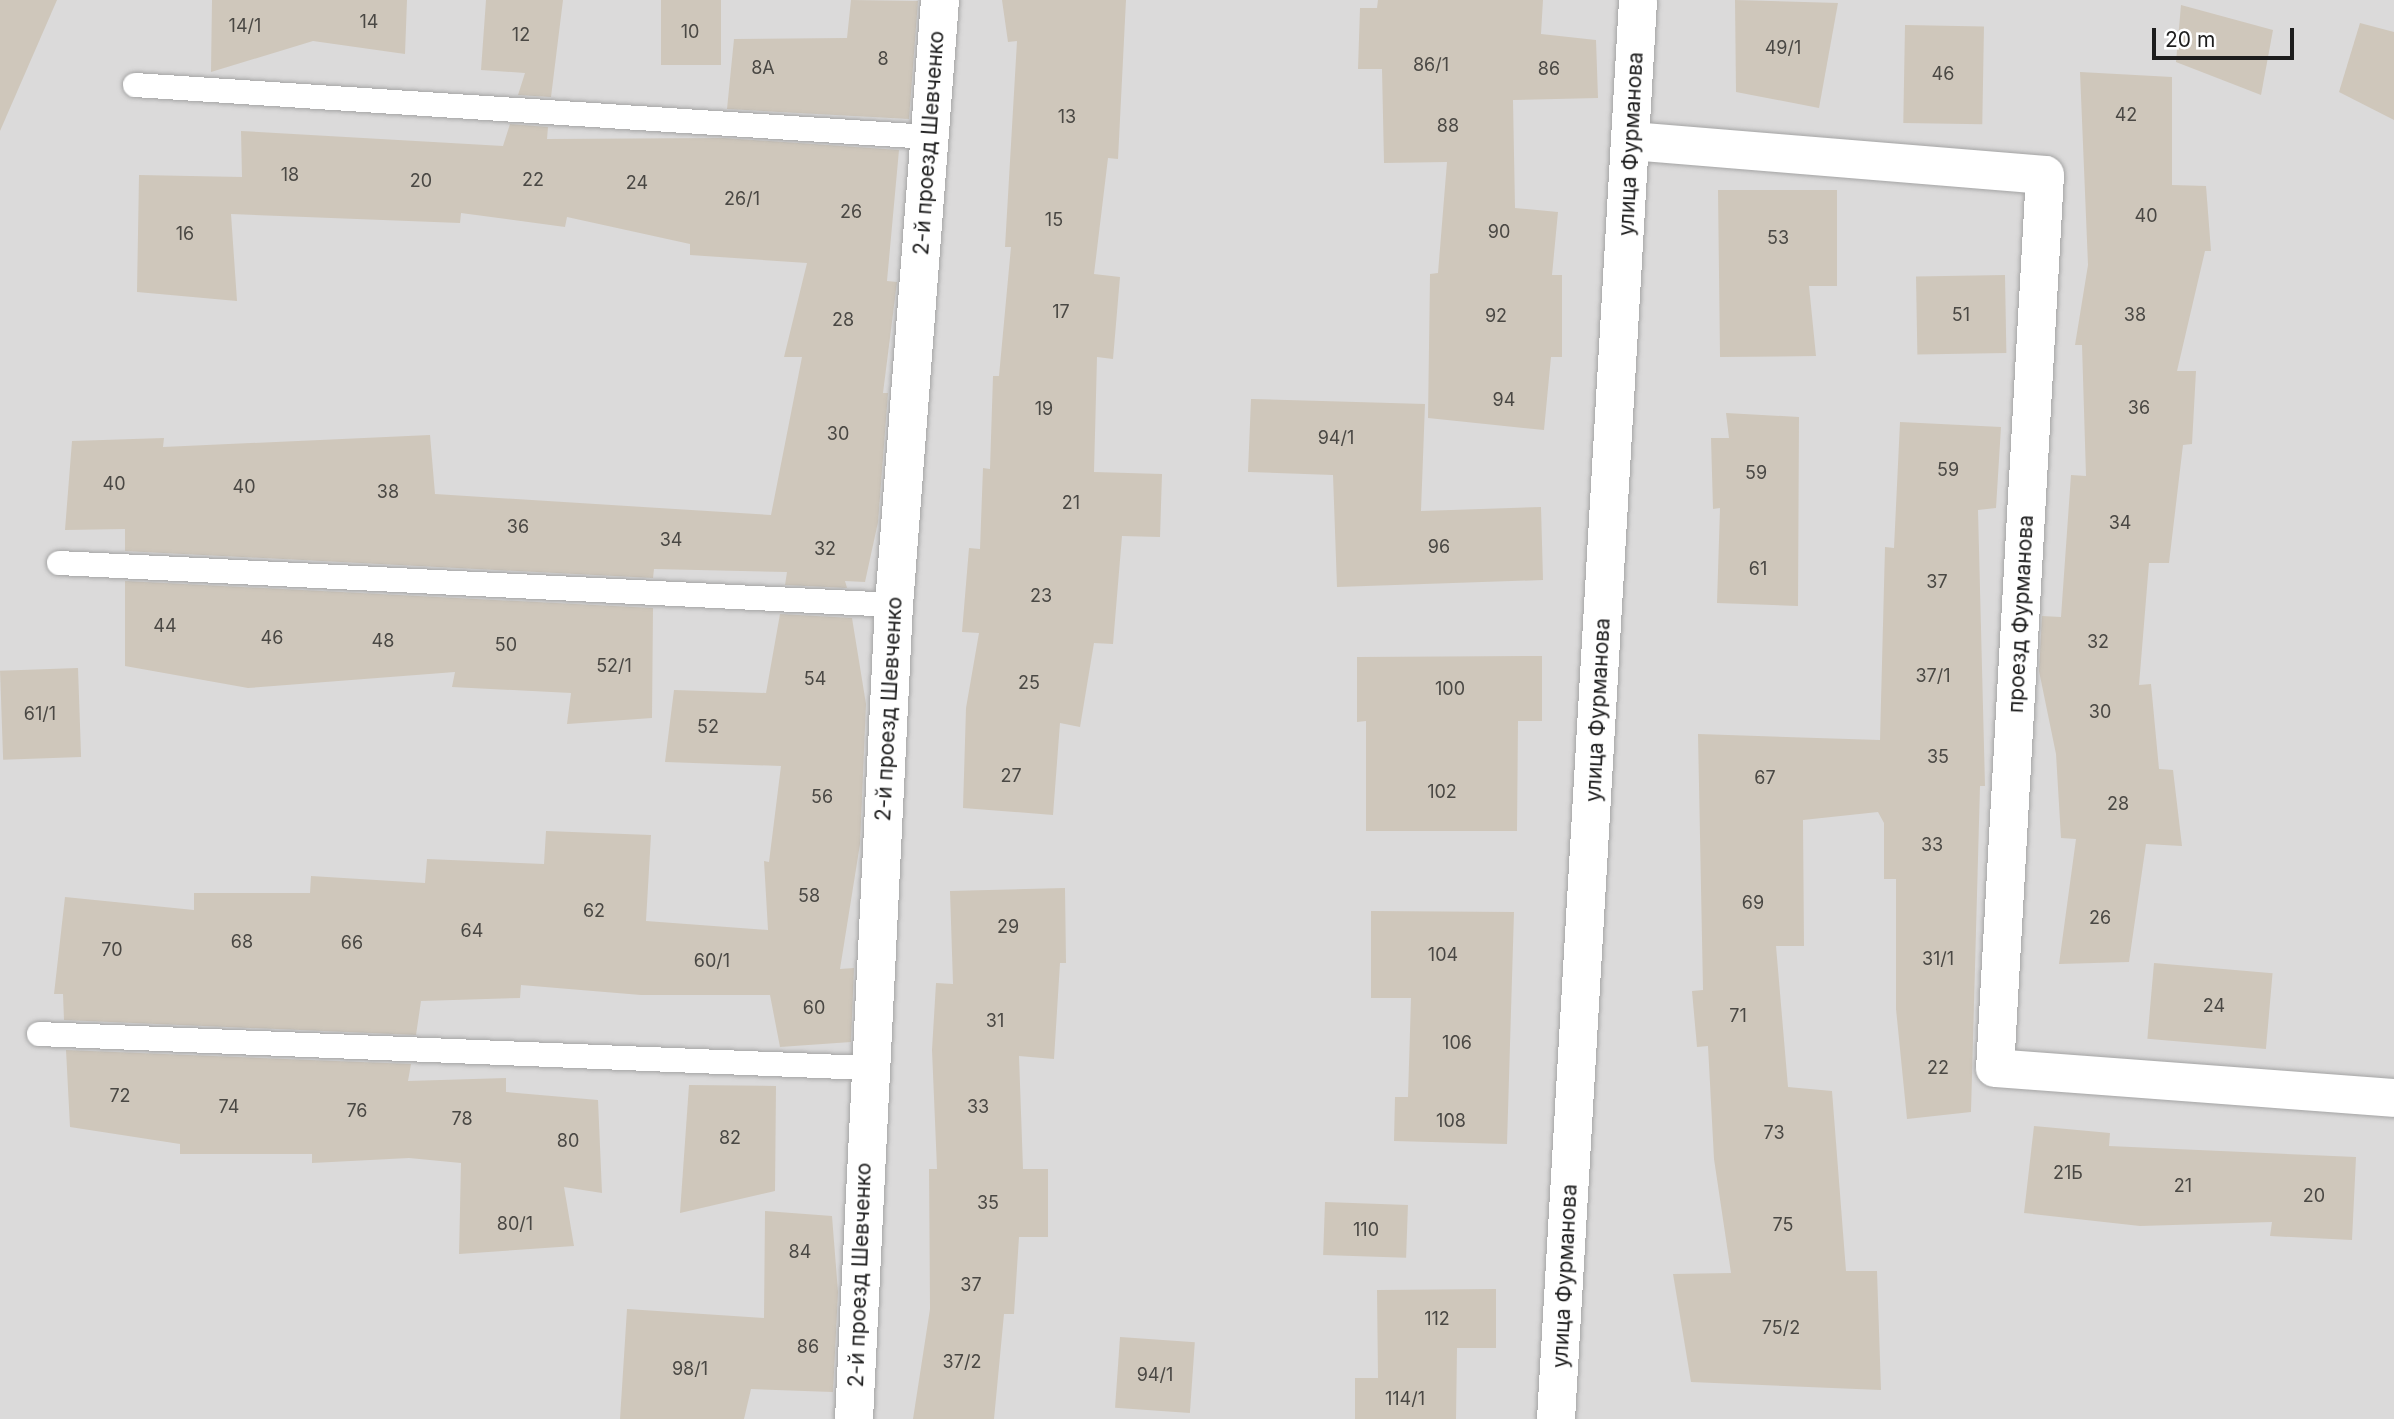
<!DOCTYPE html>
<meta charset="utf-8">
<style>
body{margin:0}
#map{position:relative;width:2394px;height:1419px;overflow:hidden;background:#efede2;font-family:Inter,sans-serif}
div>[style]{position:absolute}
.residential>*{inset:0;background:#dbdada;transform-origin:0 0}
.building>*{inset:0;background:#cfc7bb;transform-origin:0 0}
.roads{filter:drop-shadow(0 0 2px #a4a4a4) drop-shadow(0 0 2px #a4a4a4)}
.lane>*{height:24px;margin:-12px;padding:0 12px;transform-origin:12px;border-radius:12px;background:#fff}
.street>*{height:38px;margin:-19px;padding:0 19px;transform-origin:19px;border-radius:19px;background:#fff}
span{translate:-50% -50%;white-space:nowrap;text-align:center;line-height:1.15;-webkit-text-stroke:7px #fff;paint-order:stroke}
.number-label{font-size:18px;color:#4a4844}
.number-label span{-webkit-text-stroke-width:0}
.street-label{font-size:21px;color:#1d1d1d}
.scale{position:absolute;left:2152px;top:28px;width:142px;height:32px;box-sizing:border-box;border:4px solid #1d1d1d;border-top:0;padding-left:9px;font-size:21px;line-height:24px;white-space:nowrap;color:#1d1d1d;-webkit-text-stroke:5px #fff;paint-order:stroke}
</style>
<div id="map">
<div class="residential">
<div style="left:0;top:0;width:2394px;height:1419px"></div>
</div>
<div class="building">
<div style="clip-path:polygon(0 0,57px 0,0 131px)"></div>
<div style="clip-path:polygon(212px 0,407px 0,405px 54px,313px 41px,211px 72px)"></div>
<div style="clip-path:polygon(486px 0,563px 0,551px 97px,518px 95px,525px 73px,481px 70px)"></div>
<div style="left:661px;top:0;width:60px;height:65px"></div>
<div style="clip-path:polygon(851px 0,918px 1px,909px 119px,727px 109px,734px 39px,847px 38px)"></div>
<div style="clip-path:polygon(1002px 0,1126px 0,1118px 159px,1108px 158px,1094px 274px,1120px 277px,1113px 359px,1097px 357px,1094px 472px,1162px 474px,1160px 537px,1122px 536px,1113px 644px,1094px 643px,1080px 727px,1060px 723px,1053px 815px,963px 808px,966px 708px,979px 633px,962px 632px,969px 548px,980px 549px,983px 468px,990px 469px,993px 376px,999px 376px,1011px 247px,1005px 247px,1017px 41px,1008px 42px)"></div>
<div style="clip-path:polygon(1378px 0,1543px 0,1541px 34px,1596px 40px,1598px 98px,1513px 100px,1515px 208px,1558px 212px,1552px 275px,1562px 275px,1562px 357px,1551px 357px,1544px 430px,1428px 418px,1430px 274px,1438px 273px,1447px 162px,1384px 163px,1382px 69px,1358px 69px,1360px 8px,1377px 8px)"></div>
<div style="clip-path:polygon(1735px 0,1838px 3px,1819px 108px,1736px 92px)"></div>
<div style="clip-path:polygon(2181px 5px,2273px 30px,2261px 95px,2176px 62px)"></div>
<div style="clip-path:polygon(2360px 23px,2394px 32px,2394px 120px,2339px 92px)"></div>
<div style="left:1905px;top:25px;width:79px;height:98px;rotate:1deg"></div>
<div style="clip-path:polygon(2080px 72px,2172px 77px,2172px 185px,2206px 186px,2211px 251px,2205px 251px,2177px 371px,2196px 371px,2192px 444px,2183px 445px,2169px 563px,2149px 563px,2139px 685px,2151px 684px,2159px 769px,2173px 770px,2182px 846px,2146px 844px,2129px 962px,2059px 964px,2076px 839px,2061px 838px,2056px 754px,2039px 671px,2042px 616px,2061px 617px,2071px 475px,2086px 476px,2082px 345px,2075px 345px,2088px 265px)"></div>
<div style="clip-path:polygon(510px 124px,548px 127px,547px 139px,724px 138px,899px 150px,887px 281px,897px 282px,883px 393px,888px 393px,878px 522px,865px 582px,845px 581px,847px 588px,785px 585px,787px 572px,654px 569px,653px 578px,125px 551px,125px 529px,65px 530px,72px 441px,164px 438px,163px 447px,430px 435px,435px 494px,771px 515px,802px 357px,784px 357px,807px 263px,690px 255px,690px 244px,567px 217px,565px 227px,461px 213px,460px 223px,231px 214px,237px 301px,137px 292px,139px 175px,242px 177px,241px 131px,503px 146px)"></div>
<div style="clip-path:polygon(1718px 190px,1837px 190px,1837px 286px,1809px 286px,1816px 356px,1720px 357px)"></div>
<div style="left:2005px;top:275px;width:78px;height:89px;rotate:89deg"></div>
<div style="clip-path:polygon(1251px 399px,1425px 404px,1421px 511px,1541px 507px,1543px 580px,1337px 587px,1333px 475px,1248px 472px)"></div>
<div style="clip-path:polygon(1726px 413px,1799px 417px,1798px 606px,1717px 603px,1720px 508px,1713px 509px,1711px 438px,1729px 438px)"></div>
<div style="clip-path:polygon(1900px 422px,2001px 427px,1996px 508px,1978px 510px,1985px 786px,1980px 786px,1971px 1112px,1907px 1119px,1896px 1009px,1896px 879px,1884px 879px,1884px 823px,1878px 812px,1803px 820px,1804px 946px,1776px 946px,1788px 1087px,1832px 1091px,1846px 1271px,1877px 1271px,1881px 1390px,1691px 1382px,1673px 1274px,1731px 1273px,1714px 1159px,1708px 1046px,1697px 1047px,1692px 991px,1703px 990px,1698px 734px,1880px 740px,1885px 547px,1894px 548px)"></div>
<div style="clip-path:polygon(125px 581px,653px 608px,652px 718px,567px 724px,571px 693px,452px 687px,455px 672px,248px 688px,125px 666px)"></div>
<div style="clip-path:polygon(780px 614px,852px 618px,866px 704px,860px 844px,840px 969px,854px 968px,851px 1042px,780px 1047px,770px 995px,641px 995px,521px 985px,520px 998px,421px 1001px,416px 1035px,64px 1020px,63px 994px,54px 994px,65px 897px,194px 910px,194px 893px,310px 893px,311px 876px,425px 883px,427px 859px,544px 864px,546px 831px,651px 835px,646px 921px,768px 930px,764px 861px,769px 862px,781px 766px,665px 762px,674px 690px,766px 693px)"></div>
<div style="clip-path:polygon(1542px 656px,1542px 721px,1518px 721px,1517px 831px,1366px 831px,1366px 721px,1357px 722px,1357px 657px)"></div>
<div style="left:78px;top:668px;width:89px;height:78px;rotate:88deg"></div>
<div style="clip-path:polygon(1065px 888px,1066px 963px,1060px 963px,1054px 1059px,1019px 1056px,1023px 1169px,1048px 1169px,1048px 1237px,1019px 1237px,1014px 1314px,1004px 1314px,994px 1419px,913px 1419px,930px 1309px,929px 1169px,937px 1169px,932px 1050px,936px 983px,953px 984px,950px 891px)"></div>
<div style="clip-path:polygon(1371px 911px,1514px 912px,1507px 1144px,1394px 1141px,1395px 1097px,1408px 1097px,1411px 998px,1371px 998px)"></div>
<div style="left:2154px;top:963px;width:119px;height:76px;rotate:5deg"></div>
<div style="clip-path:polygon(66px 1050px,411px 1064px,408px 1081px,506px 1078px,506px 1092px,598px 1100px,602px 1193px,564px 1187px,574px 1246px,459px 1254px,461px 1163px,409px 1158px,312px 1163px,312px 1154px,180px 1154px,180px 1144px,70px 1127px)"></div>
<div style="clip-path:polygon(689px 1085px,776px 1086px,775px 1191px,680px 1213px)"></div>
<div style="clip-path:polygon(2034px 1126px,2110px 1133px,2109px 1146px,2356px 1157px,2352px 1240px,2270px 1236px,2272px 1222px,2140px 1226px,2024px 1213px)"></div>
<div style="left:1325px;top:1202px;width:83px;height:53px;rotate:2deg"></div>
<div style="clip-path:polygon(765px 1211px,832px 1216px,838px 1292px,833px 1392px,751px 1389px,744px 1419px,620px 1419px,627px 1309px,764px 1318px)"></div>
<div style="clip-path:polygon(1496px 1289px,1496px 1348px,1457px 1348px,1456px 1419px,1355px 1419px,1355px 1378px,1378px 1378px,1377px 1290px)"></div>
<div style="left:1120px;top:1337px;width:75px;height:71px;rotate:4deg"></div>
</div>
<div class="roads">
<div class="lane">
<div style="left:135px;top:85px;width:796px;rotate:3.75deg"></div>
<div style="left:59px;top:563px;width:836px;rotate:2.88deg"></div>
<div style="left:39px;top:1034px;width:830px;rotate:2.35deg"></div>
</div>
<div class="street">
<div style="left:1632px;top:141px;width:414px;rotate:4.7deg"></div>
<div style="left:2045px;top:175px;width:894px;rotate:93.2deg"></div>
<div style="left:1995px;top:1068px;width:400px;rotate:4.3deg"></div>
<div style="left:854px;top:1419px;width:815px;rotate:-87.19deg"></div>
<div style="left:894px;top:605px;width:607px;rotate:-85.65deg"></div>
<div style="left:1556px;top:1419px;width:1421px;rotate:-86.69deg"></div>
</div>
</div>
<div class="number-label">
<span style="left:369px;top:22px">14</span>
<span style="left:245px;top:26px">14/1</span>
<span style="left:690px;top:32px">10</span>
<span style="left:521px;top:35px">12</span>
<span style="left:1783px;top:48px">49/1</span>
<span style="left:883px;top:59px">8</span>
<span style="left:1431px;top:65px">86/1</span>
<span style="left:763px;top:68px">8А</span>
<span style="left:1549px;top:69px">86</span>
<span style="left:1943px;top:74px">46</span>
<span style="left:2126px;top:115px">42</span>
<span style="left:1067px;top:117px">13</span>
<span style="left:1448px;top:126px">88</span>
<span style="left:290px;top:175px">18</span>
<span style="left:533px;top:180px">22</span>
<span style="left:421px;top:181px">20</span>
<span style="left:637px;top:183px">24</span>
<span style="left:742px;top:199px">26/1</span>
<span style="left:851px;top:212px">26</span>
<span style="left:2146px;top:216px">40</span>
<span style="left:1054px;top:220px">15</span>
<span style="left:1499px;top:232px">90</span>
<span style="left:185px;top:234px">16</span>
<span style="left:1778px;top:238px">53</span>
<span style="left:1061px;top:312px">17</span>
<span style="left:1961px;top:315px">51</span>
<span style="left:2135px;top:315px">38</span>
<span style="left:1496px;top:316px">92</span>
<span style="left:843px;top:320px">28</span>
<span style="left:1504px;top:400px">94</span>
<span style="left:2139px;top:408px">36</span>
<span style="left:1044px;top:409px">19</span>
<span style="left:838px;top:434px">30</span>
<span style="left:1336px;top:438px">94/1</span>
<span style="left:1948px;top:470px">59</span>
<span style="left:1756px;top:473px">59</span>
<span style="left:114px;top:484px">40</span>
<span style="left:244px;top:487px">40</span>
<span style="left:388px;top:492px">38</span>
<span style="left:1071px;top:503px">21</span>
<span style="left:2120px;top:523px">34</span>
<span style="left:518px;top:527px">36</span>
<span style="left:671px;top:540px">34</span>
<span style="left:1439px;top:547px">96</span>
<span style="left:825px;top:549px">32</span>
<span style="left:1758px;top:569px">61</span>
<span style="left:1937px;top:582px">37</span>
<span style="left:1041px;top:596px">23</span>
<span style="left:165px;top:626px">44</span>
<span style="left:272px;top:638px">46</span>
<span style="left:383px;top:641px">48</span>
<span style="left:2098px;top:642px">32</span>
<span style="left:506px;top:645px">50</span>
<span style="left:614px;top:666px">52/1</span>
<span style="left:1933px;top:676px">37/1</span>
<span style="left:815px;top:679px">54</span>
<span style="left:1029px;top:683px">25</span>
<span style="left:1450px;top:689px">100</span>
<span style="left:2100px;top:712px">30</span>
<span style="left:40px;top:714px">61/1</span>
<span style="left:708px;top:727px">52</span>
<span style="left:1938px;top:757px">35</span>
<span style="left:1011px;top:776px">27</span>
<span style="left:1765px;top:778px">67</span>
<span style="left:1442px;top:792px">102</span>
<span style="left:822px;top:797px">56</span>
<span style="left:2118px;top:804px">28</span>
<span style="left:1932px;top:845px">33</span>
<span style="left:809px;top:896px">58</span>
<span style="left:1753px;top:903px">69</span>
<span style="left:594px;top:911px">62</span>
<span style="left:2100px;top:918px">26</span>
<span style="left:1008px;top:927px">29</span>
<span style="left:472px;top:931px">64</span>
<span style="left:242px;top:942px">68</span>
<span style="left:352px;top:943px">66</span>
<span style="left:112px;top:950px">70</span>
<span style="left:1443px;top:955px">104</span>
<span style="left:1938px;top:959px">31/1</span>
<span style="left:712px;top:961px">60/1</span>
<span style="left:2214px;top:1006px">24</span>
<span style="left:814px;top:1008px">60</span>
<span style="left:1738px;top:1016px">71</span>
<span style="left:995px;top:1021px">31</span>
<span style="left:1457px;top:1043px">106</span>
<span style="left:1938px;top:1068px">22</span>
<span style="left:120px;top:1096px">72</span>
<span style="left:229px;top:1107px">74</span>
<span style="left:978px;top:1107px">33</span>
<span style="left:357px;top:1111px">76</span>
<span style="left:462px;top:1119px">78</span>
<span style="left:1451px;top:1121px">108</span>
<span style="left:1774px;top:1133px">73</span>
<span style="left:730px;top:1138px">82</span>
<span style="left:568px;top:1141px">80</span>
<span style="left:2068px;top:1173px">21Б</span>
<span style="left:2183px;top:1186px">21</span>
<span style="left:2314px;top:1196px">20</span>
<span style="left:988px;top:1203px">35</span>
<span style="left:515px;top:1224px">80/1</span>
<span style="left:1783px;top:1225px">75</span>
<span style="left:1366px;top:1230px">110</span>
<span style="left:800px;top:1252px">84</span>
<span style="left:971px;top:1285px">37</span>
<span style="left:1437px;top:1319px">112</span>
<span style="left:1781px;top:1328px">75/2</span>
<span style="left:808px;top:1347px">86</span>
<span style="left:962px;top:1362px">37/2</span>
<span style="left:690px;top:1369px">98/1</span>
<span style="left:1155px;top:1375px">94/1</span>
<span style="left:1405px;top:1399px">114/1</span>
</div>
<div class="street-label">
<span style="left:929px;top:143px;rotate:-86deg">2-й проезд Шевченко</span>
<span style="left:1631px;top:144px;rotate:-87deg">улица Фурманова</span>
<span style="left:2021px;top:614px;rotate:-87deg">проезд Фурманова</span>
<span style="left:889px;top:709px;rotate:-87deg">2-й проезд Шевченко</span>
<span style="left:1598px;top:710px;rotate:-87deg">улица Фурманова</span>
<span style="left:860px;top:1275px;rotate:-88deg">2-й проезд Шевченко</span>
<span style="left:1565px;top:1276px;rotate:-87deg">улица Фурманова</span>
</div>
<div class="scale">20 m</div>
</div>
